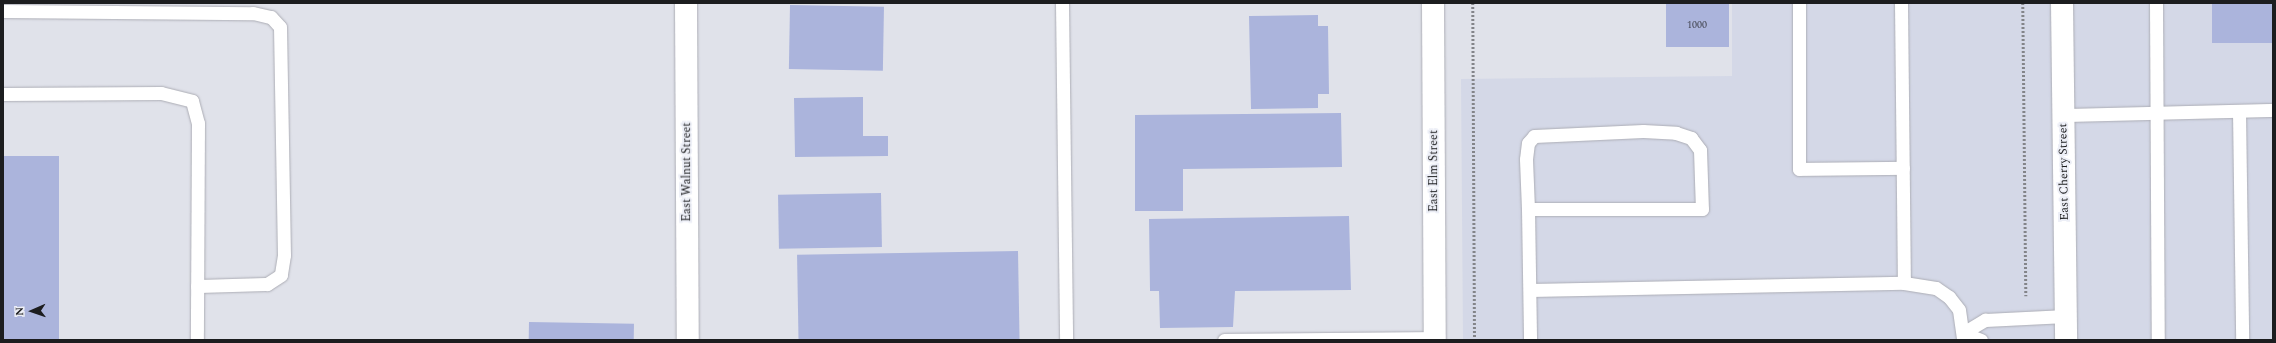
<!DOCTYPE html>
<style>
body{margin:0}
#map{position:relative;width:2276px;height:343px;overflow:hidden;background:#e0e2ea;font-family:Spectral,serif}
div>[style]{position:absolute}
.built>*{inset:0;background:#d4d8e7}
.building>*{inset:0;background:#abb4dc;transform-origin:0 0}
.path>*{height:2.5px;margin-top:-1.25px;transform-origin:0;background:repeating-linear-gradient(90deg,#838489 0 2px,transparent 0 4px)}
.roads{filter:drop-shadow(0 0 1px #acadb5) drop-shadow(0 0 1px #acadb5)}
.lane>*{height:13px;margin:-6.5px;padding:0 6.5px;transform-origin:6.5px;border-radius:6.5px;background:#fff}
.street>*{height:22px;margin:-11px;padding:0 11px;transform-origin:11px;border-radius:11px;background:#fff}
.secondary>*{height:22px;margin:-11px;padding:0 11px;transform-origin:11px;border-radius:11px;background:#fff}
span{translate:-50% -50%;white-space:nowrap;text-align:center;line-height:1.15;-webkit-text-stroke:4px #edeff7;paint-order:stroke}
.number-label{font-size:10px;color:#40434e}
.number-label span{-webkit-text-stroke-width:0}
.street-label{font-size:12px;color:#1c1d1f}
.frame{position:absolute;inset:0;border:4px solid #1c1d1f;pointer-events:none}
.north{position:absolute;left:12px;top:291px;width:40px;height:40px;-webkit-text-stroke:3px #edeff7;paint-order:stroke;rotate:268deg;font-size:11px;font-weight:700;line-height:16px;text-align:center;color:#1c1d1f}
.north::after{content:'';display:block;margin:auto;width:14px;height:18px;background:#1c1d1f;clip-path:polygon(50% 0,100% 100%,50% 72%,0 100%)}
</style>
<div id="map">
<div class="built">
<div style="clip-path:polygon(1732px 3px,2273px 3px,2273px 340px,1463px 340px,1461px 79px,1732px 76px)"></div>
</div>
<div class="building">
<div style="left:1666px;top:3px;width:63px;height:44px"></div>
<div style="left:2212px;top:3px;width:61px;height:40px"></div>
<div style="left:790px;top:5px;width:94px;height:64px;rotate:1deg"></div>
<div style="clip-path:polygon(1318px 15px,1318px 26px,1328px 26px,1329px 94px,1318px 94px,1318px 108px,1251px 109px,1249px 16px)"></div>
<div style="clip-path:polygon(863px 97px,863px 136px,888px 136px,888px 156px,795px 157px,794px 98px)"></div>
<div style="clip-path:polygon(1341px 113px,1342px 167px,1183px 169px,1183px 211px,1135px 211px,1135px 115px)"></div>
<div style="left:59px;top:156px;width:184px;height:56px;rotate:90deg"></div>
<div style="left:881px;top:193px;width:54px;height:103px;rotate:89deg"></div>
<div style="clip-path:polygon(1349px 216px,1351px 290px,1235px 291px,1233px 327px,1160px 328px,1159px 291px,1150px 291px,1149px 219px)"></div>
<div style="left:1018px;top:251px;width:89px;height:221px;rotate:89deg"></div>
<div style="left:529px;top:322px;width:105px;height:18px;rotate:1deg"></div>
</div>
<div class="path">
<div style="left:1473px;top:3px;width:337px;rotate:89.7deg"></div>
<div style="left:2023px;top:3px;width:293px;rotate:89.4deg"></div>
</div>
<div class="roads">
<div class="lane">
<div style="left:1062px;top:3px;width:337px;rotate:89.3deg"></div>
<div style="left:1799px;top:3px;width:166px;rotate:90deg"></div>
<div style="left:1799px;top:169px;width:104px;rotate:-0.6deg"></div>
<div style="left:1901px;top:3px;width:280px;rotate:89.4deg"></div>
<div style="left:2156px;top:3px;width:337px;rotate:89.7deg"></div>
<div style="left:3px;top:11px;width:250px;rotate:0.5deg"></div>
<div style="left:253px;top:13px;width:18px;rotate:13deg"></div>
<div style="left:271px;top:17px;width:13px;rotate:48deg"></div>
<div style="left:280px;top:27px;width:228px;rotate:89deg"></div>
<div style="left:284px;top:255px;width:20px;rotate:99deg"></div>
<div style="left:281px;top:275px;width:17px;rotate:147deg"></div>
<div style="left:267px;top:284px;width:70px;rotate:178.4deg"></div>
<div style="left:3px;top:94px;width:158px;rotate:-0.4deg"></div>
<div style="left:161px;top:93px;width:32px;rotate:14deg"></div>
<div style="left:192px;top:101px;width:23px;rotate:75deg"></div>
<div style="left:198px;top:123px;width:217px;rotate:90.3deg"></div>
<div style="left:2239px;top:111px;width:229px;rotate:89.2deg"></div>
<div style="left:2063px;top:115px;width:210px;rotate:-1.4deg"></div>
<div style="left:1643px;top:131px;width:33px;rotate:3deg"></div>
<div style="left:1676px;top:133px;width:16px;rotate:18deg"></div>
<div style="left:1691px;top:138px;width:15px;rotate:53deg"></div>
<div style="left:1700px;top:150px;width:59px;rotate:88.1deg"></div>
<div style="left:1702px;top:209px;width:174px;rotate:180deg"></div>
<div style="left:1528px;top:209px;width:50px;rotate:-92.3deg"></div>
<div style="left:1526px;top:159px;width:16px;rotate:-83deg"></div>
<div style="left:1528px;top:143px;width:9px;rotate:-49deg"></div>
<div style="left:1534px;top:136px;width:109px;rotate:-2.6deg"></div>
<div style="left:1528px;top:209px;width:131px;rotate:89.1deg"></div>
<div style="left:1530px;top:290px;width:374px;rotate:-1.1deg"></div>
<div style="left:1904px;top:283px;width:32px;rotate:9deg"></div>
<div style="left:1936px;top:288px;width:16px;rotate:35deg"></div>
<div style="left:1949px;top:297px;width:16px;rotate:52deg"></div>
<div style="left:1959px;top:310px;width:30px;rotate:82deg"></div>
<div style="left:1224px;top:340px;width:211px;rotate:-0.5deg"></div>
<div style="left:1981px;top:340px;width:19px;rotate:-159deg"></div>
<div style="left:1963px;top:333px;width:26px;rotate:-31deg"></div>
<div style="left:1985px;top:320px;width:81px;rotate:-2.8deg"></div>
</div>
<div class="street">
<div style="left:686px;top:3px;width:337px;rotate:89.7deg"></div>
<div style="left:1433px;top:3px;width:337px;rotate:89.7deg"></div>
</div>
<div class="secondary">
<div style="left:2062px;top:3px;width:337px;rotate:89.3deg"></div>
</div>
</div>
<div class="number-label">
<span style="left:1697px;top:26px">1000</span>
</div>
<div class="street-label">
<span style="left:1434px;top:171px;rotate:-90deg">East Elm Street</span>
<span style="left:687px;top:172px;rotate:-90deg">East Walnut Street</span>
<span style="left:2064px;top:172px;rotate:-91deg">East Cherry Street</span>
</div>
<div class="frame"></div>
<div class="north">N</div>
</div>
